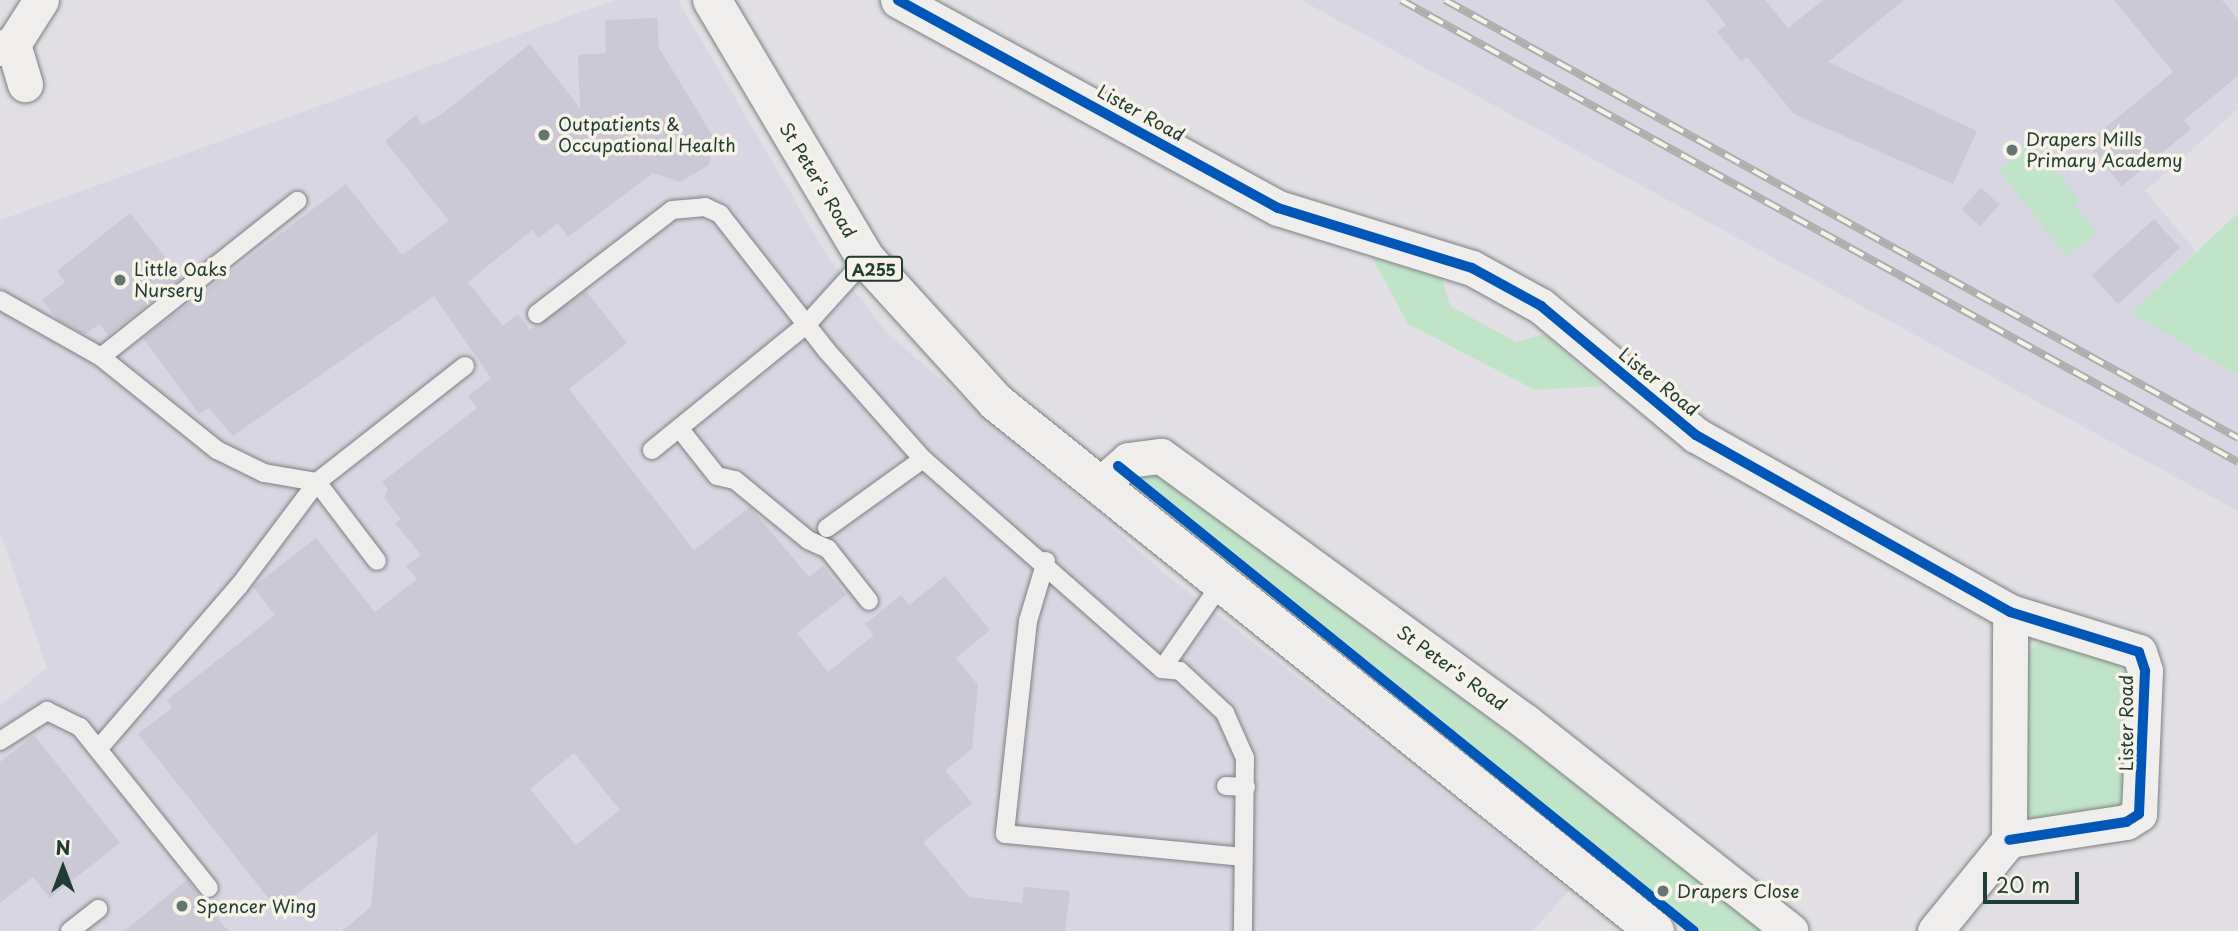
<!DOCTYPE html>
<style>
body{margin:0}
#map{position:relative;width:2238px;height:931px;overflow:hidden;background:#e1dfe4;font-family:"Playpen Sans",sans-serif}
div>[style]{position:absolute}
.built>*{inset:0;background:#d8d6e3}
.green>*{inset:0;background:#c0e4c8}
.building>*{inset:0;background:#cac9d5;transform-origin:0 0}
.roads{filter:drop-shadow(0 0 2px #7c8081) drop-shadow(0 0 2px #7c8081)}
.lane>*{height:18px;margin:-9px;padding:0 9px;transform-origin:9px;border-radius:9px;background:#efeeec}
.street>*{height:35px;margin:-17.5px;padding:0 17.5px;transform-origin:17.5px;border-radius:17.5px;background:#efeeec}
.primary>*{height:38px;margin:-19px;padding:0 19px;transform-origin:19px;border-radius:19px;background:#efeeec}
.rail>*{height:8px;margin-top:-4px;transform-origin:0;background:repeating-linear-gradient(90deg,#f7f3e8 0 16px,#adafad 0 32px);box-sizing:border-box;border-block:2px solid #adafad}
.cycleway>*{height:10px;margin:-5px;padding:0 5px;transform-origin:5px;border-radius:5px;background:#0057b8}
.dots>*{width:19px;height:19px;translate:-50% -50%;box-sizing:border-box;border:4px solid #f7f3e8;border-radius:50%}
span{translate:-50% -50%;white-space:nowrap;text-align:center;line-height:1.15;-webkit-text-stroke:7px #f7f3e8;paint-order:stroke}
.shield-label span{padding:2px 5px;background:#f7f3e8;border:2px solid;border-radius:5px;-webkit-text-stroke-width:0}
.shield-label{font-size:16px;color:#1f3d34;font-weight:700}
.street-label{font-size:18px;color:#1f3d34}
.poi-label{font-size:18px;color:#1f3d34}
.left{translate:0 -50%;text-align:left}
.north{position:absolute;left:28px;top:833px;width:70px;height:70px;-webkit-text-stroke:5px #f7f3e8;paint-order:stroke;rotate:0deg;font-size:19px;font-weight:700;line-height:28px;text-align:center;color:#1f3d34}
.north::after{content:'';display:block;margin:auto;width:24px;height:32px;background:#1f3d34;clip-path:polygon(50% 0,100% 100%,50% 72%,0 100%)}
.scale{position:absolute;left:1983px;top:872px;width:96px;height:32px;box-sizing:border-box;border:4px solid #1f3d34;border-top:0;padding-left:9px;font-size:21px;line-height:24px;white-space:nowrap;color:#1f3d34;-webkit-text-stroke:5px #f7f3e8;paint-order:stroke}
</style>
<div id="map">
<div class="built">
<div style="clip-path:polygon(615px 0,678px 0,828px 257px,886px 332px,1168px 576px,1569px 890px,1533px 931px,0 931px,0 705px,47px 668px,0 532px,0 220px)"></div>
<div style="clip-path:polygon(1301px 0,2238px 0,2238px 109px,2145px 191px,2196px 251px,2131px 313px,2238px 375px,2238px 511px)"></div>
</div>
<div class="green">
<div style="clip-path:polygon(2032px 143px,2080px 200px,2074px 206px,2097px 232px,2067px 257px,1999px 170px)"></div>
<div style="clip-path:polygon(2238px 213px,2238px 375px,2131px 313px)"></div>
<div style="clip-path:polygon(1372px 257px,1442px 279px,1450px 306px,1516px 342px,1544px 334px,1603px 386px,1535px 390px,1408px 324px)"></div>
<div style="clip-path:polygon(1143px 469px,1171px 477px,1769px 931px,1702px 931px,1144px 480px)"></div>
<div style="clip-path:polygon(2040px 642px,2112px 659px,2127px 675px,2130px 798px,2114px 807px,2038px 821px,2027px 813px,2021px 657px)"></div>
</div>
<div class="building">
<div style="clip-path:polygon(1706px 0,1765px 0,1788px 28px,1823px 0,1904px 0,1828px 62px,1977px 131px,1953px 184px,1794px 114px,1747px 57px,1741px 61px,1717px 32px,1726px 25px)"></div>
<div style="clip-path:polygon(2114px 0,2222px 0,2238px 19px,2238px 76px,2184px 120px,2191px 129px,2122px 186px,2087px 143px,2173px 72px)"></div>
<div style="clip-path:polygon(evenodd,657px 18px,659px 48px,714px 138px,709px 165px,680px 182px,653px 173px,568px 237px,558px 223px,539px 238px,532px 230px,468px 282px,503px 326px,518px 314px,530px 330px,586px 291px,627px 343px,569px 389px,694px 550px,750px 507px,809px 577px,823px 566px,846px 595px,797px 633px,828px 672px,874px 635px,865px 624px,901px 595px,909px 605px,945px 576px,990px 630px,956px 658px,978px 685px,972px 749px,945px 770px,972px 803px,923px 842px,969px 897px,1022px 903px,1024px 887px,1070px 891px,1065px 931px,342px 931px,371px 907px,378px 832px,277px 909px,138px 734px,172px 708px,167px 700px,275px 615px,253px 587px,316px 538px,375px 612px,417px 579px,406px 566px,421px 555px,395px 523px,401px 519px,384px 498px,388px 490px,382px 482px,477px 408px,468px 396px,491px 378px,434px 296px,233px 436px,209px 408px,199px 414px,143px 338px,346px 184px,402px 255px,449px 221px,385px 141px,416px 115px,422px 125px,442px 114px,530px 44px,580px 108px,578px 55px,606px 53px,605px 20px,657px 18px,574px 753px,620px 810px,576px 845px,530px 789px,574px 753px)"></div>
<div style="left:1981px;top:188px;width:25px;height:29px;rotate:42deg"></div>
<div style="clip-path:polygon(130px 213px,182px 278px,108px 335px,99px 324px,85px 335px,57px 319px,42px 300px,65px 282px,57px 271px)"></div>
<div style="left:2154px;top:219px;width:39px;height:84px;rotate:48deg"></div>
<div style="clip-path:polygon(34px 735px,120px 843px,50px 898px,33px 877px,0 903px,0 762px)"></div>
<div style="clip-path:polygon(187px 880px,228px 931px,124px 931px)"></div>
</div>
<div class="roads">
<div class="lane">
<div style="left:0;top:300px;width:116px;rotate:29.4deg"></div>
<div style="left:101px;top:357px;width:149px;rotate:38.7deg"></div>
<div style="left:217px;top:450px;width:52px;rotate:26.1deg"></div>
<div style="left:264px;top:473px;width:54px;rotate:9.6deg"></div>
<div style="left:317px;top:482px;width:99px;rotate:52.8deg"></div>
<div style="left:537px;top:314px;width:170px;rotate:-37.6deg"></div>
<div style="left:672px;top:210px;width:33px;rotate:-5deg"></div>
<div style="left:705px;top:207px;width:17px;rotate:25deg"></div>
<div style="left:720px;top:214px;width:174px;rotate:52deg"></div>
<div style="left:827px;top:351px;width:144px;rotate:48.4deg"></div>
<div style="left:923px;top:459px;width:318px;rotate:41.3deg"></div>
<div style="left:1162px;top:669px;width:18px;rotate:6deg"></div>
<div style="left:1180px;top:671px;width:62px;rotate:43deg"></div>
<div style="left:1225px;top:713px;width:49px;rotate:66deg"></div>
<div style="left:1245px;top:758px;width:173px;rotate:90.7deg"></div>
<div style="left:101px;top:357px;width:251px;rotate:-38.5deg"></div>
<div style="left:679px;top:428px;width:61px;rotate:51.6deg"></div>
<div style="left:717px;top:476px;width:18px;rotate:13deg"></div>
<div style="left:735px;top:480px;width:94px;rotate:39.4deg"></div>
<div style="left:808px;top:540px;width:22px;rotate:24deg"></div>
<div style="left:828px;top:549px;width:66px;rotate:51.7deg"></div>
<div style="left:652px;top:450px;width:201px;rotate:-39.1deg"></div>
<div style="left:808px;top:323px;width:86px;rotate:-47.8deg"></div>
<div style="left:827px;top:528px;width:118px;rotate:-35.7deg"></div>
<div style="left:1046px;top:561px;width:63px;rotate:106.7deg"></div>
<div style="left:1028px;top:621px;width:214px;rotate:96.2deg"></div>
<div style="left:1005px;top:834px;width:238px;rotate:5.5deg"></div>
<div style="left:1162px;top:669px;width:107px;rotate:-55.3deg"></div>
<div style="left:0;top:741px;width:56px;rotate:-32.6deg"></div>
<div style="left:47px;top:711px;width:37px;rotate:26deg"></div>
<div style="left:80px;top:727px;width:206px;rotate:51.3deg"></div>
<div style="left:99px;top:748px;width:214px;rotate:-49.2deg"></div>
<div style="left:239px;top:586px;width:130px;rotate:-53.1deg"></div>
<div style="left:317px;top:482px;width:188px;rotate:-38.1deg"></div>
<div style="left:1226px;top:786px;width:20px;rotate:3deg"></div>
<div style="left:70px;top:931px;width:36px;rotate:-38deg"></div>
</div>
<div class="street">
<div style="left:898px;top:0;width:433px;rotate:28.7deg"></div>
<div style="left:1278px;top:208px;width:203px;rotate:17.2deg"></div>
<div style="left:1472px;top:268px;width:79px;rotate:28.8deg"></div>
<div style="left:1541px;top:306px;width:202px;rotate:39.8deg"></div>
<div style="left:1696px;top:435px;width:360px;rotate:29.4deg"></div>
<div style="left:2010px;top:612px;width:135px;rotate:17.2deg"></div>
<div style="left:2139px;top:652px;width:20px;rotate:72deg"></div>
<div style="left:2145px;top:671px;width:143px;rotate:92.4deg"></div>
<div style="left:2139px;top:814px;width:15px;rotate:148deg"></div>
<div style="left:2126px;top:822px;width:118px;rotate:171.3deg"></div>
<div style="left:13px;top:44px;width:52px;rotate:-57.5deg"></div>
<div style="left:0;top:48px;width:14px;rotate:-17deg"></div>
<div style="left:13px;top:44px;width:42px;rotate:73.3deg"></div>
<div style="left:1102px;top:483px;width:35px;rotate:-41deg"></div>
<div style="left:1128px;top:460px;width:33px;rotate:-7deg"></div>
<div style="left:1161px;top:456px;width:452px;rotate:36.1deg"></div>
<div style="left:1526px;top:722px;width:337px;rotate:38.3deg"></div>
<div style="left:1935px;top:931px;width:117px;rotate:-50.9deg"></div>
<div style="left:2009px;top:840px;width:228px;rotate:-89.7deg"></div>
</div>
<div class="primary">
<div style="left:712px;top:0;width:301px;rotate:59.3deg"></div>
<div style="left:866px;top:259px;width:193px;rotate:47.7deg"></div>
<div style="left:996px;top:402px;width:845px;rotate:38.76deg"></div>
</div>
</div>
<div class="rail">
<div style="left:1401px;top:0;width:956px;rotate:28.9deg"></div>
<div style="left:1445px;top:0;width:906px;rotate:28.91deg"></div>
</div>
<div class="cycleway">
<div style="left:898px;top:0;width:433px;rotate:28.7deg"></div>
<div style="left:1278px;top:208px;width:203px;rotate:17.2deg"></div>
<div style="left:1472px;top:268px;width:79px;rotate:28.8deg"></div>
<div style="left:1541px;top:306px;width:202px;rotate:39.8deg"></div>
<div style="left:1696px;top:435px;width:360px;rotate:29.4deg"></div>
<div style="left:2010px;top:612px;width:135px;rotate:17.2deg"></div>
<div style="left:2139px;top:652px;width:20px;rotate:72deg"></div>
<div style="left:2145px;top:671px;width:143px;rotate:92.4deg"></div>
<div style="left:2139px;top:814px;width:15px;rotate:148deg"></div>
<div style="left:2126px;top:822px;width:118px;rotate:171.3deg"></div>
<div style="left:1118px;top:466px;width:740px;rotate:38.91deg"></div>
</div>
<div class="dots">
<div style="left:544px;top:135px;background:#637672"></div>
<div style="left:2012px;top:150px;background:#637672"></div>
<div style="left:120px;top:280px;background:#637672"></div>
<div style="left:1663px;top:891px;background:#637672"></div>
<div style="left:182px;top:906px;background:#637672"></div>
</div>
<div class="shield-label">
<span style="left:874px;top:269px">A255</span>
</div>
<div class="street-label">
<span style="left:1141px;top:113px;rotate:29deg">Lister Road</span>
<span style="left:818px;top:180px;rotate:59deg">St Peter's Road</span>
<span style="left:1659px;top:382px;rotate:39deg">Lister Road</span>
<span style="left:1452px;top:668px;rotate:36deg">St Peter's Road</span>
<span style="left:2126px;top:723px;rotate:-90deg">Lister Road</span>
</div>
<div class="poi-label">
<span class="left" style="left:558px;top:135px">Outpatients &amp;<br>Occupational Health</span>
<span class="left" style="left:2026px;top:150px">Drapers Mills<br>Primary Academy</span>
<span class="left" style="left:134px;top:280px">Little Oaks<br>Nursery</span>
<span class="left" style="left:1677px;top:891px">Drapers Close</span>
<span class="left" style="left:196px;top:906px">Spencer Wing</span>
</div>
<div class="north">N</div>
<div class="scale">20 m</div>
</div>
